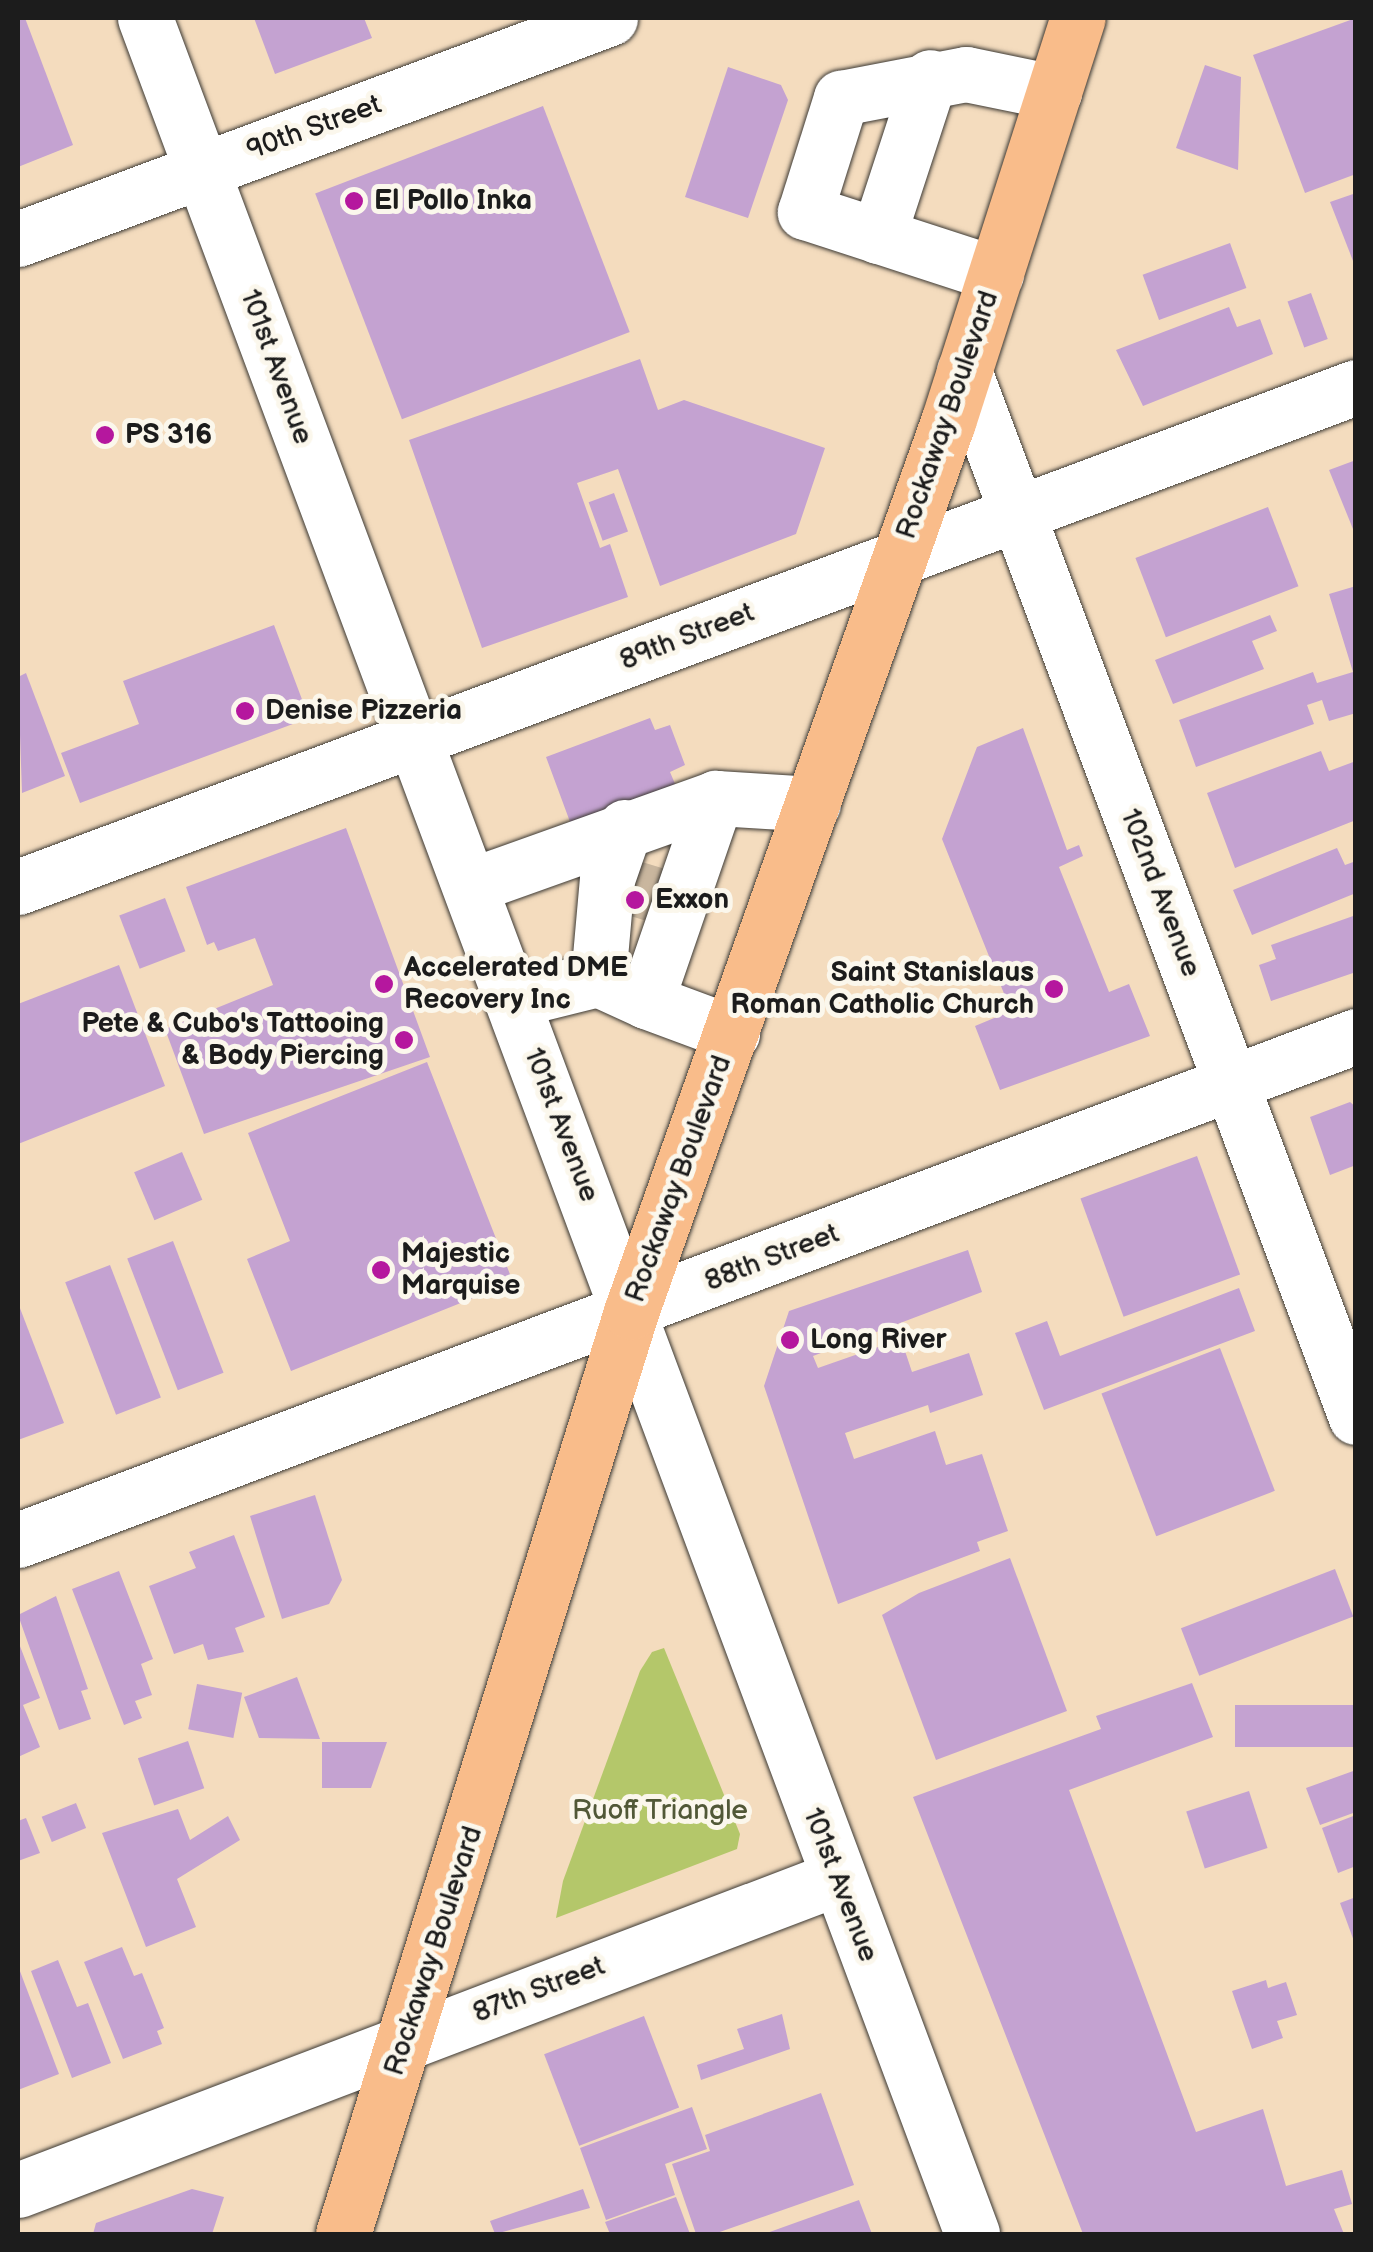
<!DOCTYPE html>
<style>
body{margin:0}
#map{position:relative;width:1373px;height:2252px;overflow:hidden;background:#f4dcbe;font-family:"Balsamiq Sans",sans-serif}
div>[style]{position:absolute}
.green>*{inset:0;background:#b4c76a}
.building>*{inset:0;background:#c4a2d1;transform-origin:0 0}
.minor-tunnel>*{height:55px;margin-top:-27.5px;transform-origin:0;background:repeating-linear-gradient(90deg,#c9b69e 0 55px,transparent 0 83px)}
.roads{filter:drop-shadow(0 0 2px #3c3934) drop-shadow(0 0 2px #3c3934)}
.minor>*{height:55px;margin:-27.5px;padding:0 27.5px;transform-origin:27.5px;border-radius:27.5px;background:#fff}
.major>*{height:55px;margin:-27.5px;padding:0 27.5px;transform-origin:27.5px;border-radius:27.5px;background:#f9bc8a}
.dots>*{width:28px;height:28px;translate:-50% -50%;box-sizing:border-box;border:5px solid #fbf7ec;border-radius:50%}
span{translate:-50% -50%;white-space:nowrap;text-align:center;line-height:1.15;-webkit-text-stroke:10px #fbf7ec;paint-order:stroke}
.street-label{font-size:28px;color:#1c1c1c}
.poi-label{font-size:28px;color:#1c1c1c;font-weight:700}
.left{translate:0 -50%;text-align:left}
.right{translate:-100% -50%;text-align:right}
.park-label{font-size:28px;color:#515837}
.frame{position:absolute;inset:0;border:20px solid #1c1c1c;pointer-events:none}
</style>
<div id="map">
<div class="green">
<div style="clip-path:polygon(664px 1648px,740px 1834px,737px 1849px,556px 1918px,563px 1881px,640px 1671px,652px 1652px)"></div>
</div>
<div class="building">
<div style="clip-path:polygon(18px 18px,25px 18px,73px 145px,18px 167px)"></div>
<div style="clip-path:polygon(254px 18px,364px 18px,372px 38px,275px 74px)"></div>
<div style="clip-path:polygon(1356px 18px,1356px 174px,1305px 193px,1253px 55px)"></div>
<div style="clip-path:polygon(1205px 65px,1241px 77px,1238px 170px,1176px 148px)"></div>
<div style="clip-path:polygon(728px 67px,781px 85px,788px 100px,748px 218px,685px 197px)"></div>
<div style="left:543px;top:106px;width:242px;height:244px;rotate:69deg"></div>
<div style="clip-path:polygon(1356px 193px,1356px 266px,1355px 266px,1330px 202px)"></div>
<div style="left:1230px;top:243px;width:48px;height:93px;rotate:70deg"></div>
<div style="left:1311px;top:293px;width:49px;height:25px;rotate:70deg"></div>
<div style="clip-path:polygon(1229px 307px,1237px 327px,1260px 319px,1273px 354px,1143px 406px,1116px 350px)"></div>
<div style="clip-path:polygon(640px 359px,658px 410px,684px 400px,825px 448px,796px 534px,660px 586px,618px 469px,577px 483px,600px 548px,610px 544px,628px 597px,482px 648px,409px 440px)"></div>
<div style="clip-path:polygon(1356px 460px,1356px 534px,1355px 534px,1329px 470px)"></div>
<div style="left:614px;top:493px;width:41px;height:27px;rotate:70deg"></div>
<div style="left:1268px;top:507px;width:85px;height:142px;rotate:69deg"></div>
<div style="clip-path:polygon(1356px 586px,1356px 713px,1329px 721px,1322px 700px,1307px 705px,1314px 724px,1196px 767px,1179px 720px,1313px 672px,1317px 683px,1353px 672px,1329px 594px)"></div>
<div style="clip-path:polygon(1270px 615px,1277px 631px,1252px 641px,1264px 669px,1173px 704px,1155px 660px)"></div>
<div style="clip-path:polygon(274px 625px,309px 718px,80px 803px,61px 753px,139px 724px,123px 681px)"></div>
<div style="clip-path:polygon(26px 673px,65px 776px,22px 793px,18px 677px)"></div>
<div style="clip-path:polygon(650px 718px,655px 730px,670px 725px,685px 765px,670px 772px,681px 798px,576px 838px,546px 757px)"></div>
<div style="clip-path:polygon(1023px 728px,1067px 850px,1079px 845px,1083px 856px,1059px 867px,1109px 992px,1129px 984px,1150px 1036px,1000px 1090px,975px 1026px,1011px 1011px,942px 839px,977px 747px)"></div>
<div style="clip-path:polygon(1321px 751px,1329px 771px,1356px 761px,1356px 820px,1235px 868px,1207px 793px)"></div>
<div style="clip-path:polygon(346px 828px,430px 1057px,204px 1134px,165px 1029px,273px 985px,255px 938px,218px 951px,214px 942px,207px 945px,186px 887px)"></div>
<div style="clip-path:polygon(1337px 848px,1345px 865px,1356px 861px,1356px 893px,1252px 935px,1233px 890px)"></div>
<div style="left:165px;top:898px;width:57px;height:49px;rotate:69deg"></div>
<div style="clip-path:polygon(1356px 915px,1356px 972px,1271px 1001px,1259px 965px,1276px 959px,1271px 945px)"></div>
<div style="clip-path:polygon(119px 965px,165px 1086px,18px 1144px,18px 1004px)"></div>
<div style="clip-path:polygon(427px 1062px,513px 1282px,291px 1371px,247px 1259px,290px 1241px,248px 1133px)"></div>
<div style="clip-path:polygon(1350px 1102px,1356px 1107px,1356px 1165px,1330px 1175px,1310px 1117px)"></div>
<div style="left:182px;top:1152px;width:52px;height:52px;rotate:67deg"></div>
<div style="left:1197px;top:1156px;width:126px;height:124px;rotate:70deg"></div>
<div style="left:173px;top:1241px;width:141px;height:49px;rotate:69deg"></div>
<div style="clip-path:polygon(968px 1250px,982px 1292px,813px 1356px,818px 1368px,901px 1339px,912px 1372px,969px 1353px,983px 1395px,930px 1413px,928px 1405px,845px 1433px,854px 1459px,935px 1431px,946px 1465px,982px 1454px,1008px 1531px,977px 1542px,980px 1551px,838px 1604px,764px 1386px,789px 1311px)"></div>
<div style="left:110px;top:1265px;width:142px;height:48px;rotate:69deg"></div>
<div style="clip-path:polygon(1239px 1288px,1255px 1331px,1044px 1410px,1015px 1333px,1047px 1321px,1060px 1356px)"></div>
<div style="clip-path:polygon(18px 1303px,64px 1423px,18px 1440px)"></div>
<div style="left:1220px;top:1348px;width:153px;height:127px;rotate:69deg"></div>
<div style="clip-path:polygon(315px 1495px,342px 1580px,329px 1604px,282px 1619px,250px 1516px)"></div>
<div style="clip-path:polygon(234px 1535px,265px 1617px,235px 1628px,244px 1652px,208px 1660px,203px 1644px,174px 1654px,149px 1586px,196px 1568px,189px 1552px)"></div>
<div style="clip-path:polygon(1010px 1558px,1067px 1711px,936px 1760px,882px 1615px,919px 1593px)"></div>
<div style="left:1335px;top:1569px;width:51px;height:165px;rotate:69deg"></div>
<div style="clip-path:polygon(119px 1571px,153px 1659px,141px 1664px,152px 1695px,135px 1701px,142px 1718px,124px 1725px,72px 1589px)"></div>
<div style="clip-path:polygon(56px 1596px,88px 1689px,81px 1691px,91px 1719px,59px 1730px,18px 1615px)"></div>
<div style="clip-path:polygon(18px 1641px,40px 1698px,23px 1705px,40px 1747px,18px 1757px)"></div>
<div style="clip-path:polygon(297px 1677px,320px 1739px,259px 1738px,244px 1697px)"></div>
<div style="clip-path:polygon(1192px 1683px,1213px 1737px,1069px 1790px,1196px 2132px,1263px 2109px,1286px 2186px,1342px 2170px,1352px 2204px,1334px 2209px,1344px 2234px,1083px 2234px,913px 1797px,1101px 1729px,1096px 1716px)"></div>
<div style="left:197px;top:1684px;width:46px;height:46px;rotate:11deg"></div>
<div style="left:1356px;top:1705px;width:42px;height:121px;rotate:90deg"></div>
<div style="left:188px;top:1741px;width:50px;height:53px;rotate:71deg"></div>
<div style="clip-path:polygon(322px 1742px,387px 1742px,371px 1788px,322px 1788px)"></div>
<div style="clip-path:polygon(1356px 1770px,1356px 1812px,1320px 1825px,1306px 1788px)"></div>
<div style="left:1249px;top:1791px;width:60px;height:66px;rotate:72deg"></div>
<div style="left:76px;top:1803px;width:27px;height:37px;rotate:68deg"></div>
<div style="clip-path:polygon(178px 1809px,190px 1840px,228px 1816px,240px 1840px,177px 1879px,196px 1927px,146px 1947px,102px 1833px)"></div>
<div style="clip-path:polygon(1356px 1815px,1356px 1866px,1338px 1873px,1322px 1828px)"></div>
<div style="clip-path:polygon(26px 1818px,40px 1853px,18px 1861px,18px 1821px)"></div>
<div style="clip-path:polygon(1356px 1897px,1356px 1944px,1355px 1944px,1340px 1903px)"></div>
<div style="clip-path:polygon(122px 1947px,134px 1976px,142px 1973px,164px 2028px,157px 2031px,162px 2044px,123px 2059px,84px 1962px)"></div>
<div style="clip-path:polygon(58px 1960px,77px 2007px,88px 2003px,111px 2063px,72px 2078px,31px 1971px)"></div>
<div style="clip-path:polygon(18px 1966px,59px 2074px,18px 2090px)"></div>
<div style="clip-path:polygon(1266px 1980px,1268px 1988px,1286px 1982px,1297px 2015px,1277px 2021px,1283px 2038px,1252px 2049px,1232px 1991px)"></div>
<div style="clip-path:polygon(782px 2014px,790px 2049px,701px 2080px,697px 2065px,744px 2049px,737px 2029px)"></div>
<div style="left:644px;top:2016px;width:98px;height:107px;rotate:69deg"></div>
<div style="clip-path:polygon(821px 2093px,854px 2185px,714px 2234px,696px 2234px,672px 2164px,710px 2151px,705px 2135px)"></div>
<div style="clip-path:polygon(692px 2107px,707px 2149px,665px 2164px,675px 2195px,606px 2220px,580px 2148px)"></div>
<div style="clip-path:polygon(192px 2189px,224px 2197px,212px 2234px,93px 2234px,96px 2223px)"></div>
<div style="clip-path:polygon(583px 2189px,590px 2208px,495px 2234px,490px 2221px)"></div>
<div style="clip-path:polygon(676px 2197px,690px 2234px,610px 2234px,605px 2222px)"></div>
<div style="clip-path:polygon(859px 2200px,872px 2234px,764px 2234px)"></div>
</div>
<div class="minor-tunnel">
<div style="left:615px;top:882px;width:51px;rotate:17deg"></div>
</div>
<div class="roads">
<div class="minor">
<div style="left:145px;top:18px;width:2365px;rotate:69.53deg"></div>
<div style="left:878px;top:236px;width:167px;rotate:-71.9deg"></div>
<div style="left:18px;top:239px;width:632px;rotate:-20.47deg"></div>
<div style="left:996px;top:274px;width:201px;rotate:-162deg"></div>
<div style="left:805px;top:212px;width:120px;rotate:-72.5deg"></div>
<div style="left:841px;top:98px;width:127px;rotate:-10.9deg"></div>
<div style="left:966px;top:74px;width:90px;rotate:11.6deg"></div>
<div style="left:964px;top:371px;width:1117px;rotate:69.46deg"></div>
<div style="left:470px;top:886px;width:261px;rotate:-19.7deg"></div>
<div style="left:18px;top:887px;width:1428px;rotate:-20.49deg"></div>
<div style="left:598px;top:979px;width:100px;rotate:-84.9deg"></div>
<div style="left:607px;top:879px;width:55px;rotate:-70.9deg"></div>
<div style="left:513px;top:1000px;width:88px;rotate:-13.9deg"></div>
<div style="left:598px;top:979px;width:53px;rotate:24.6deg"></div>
<div style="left:646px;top:1001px;width:215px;rotate:-71deg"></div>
<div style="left:716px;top:798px;width:97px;rotate:3.5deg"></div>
<div style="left:646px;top:1001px;width:92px;rotate:20.4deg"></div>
<div style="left:18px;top:1540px;width:1430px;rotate:-20.64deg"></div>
<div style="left:18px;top:2190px;width:876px;rotate:-20.85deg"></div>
</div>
<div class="major">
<div style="left:343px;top:2234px;width:966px;rotate:-72.65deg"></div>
<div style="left:631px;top:1312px;width:945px;rotate:-70.4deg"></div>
<div style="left:948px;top:422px;width:424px;rotate:-72.2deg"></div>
</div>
</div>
<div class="dots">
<div style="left:354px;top:201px;background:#b5179e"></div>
<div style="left:105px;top:435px;background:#b5179e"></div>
<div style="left:245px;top:711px;background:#b5179e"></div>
<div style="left:635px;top:900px;background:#b5179e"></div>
<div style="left:384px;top:984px;background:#b5179e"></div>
<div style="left:1054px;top:989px;background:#b5179e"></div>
<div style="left:404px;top:1040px;background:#b5179e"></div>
<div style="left:381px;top:1270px;background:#b5179e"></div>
<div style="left:790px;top:1340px;background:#b5179e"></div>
</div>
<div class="street-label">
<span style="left:314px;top:128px;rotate:-20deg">90th Street</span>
<span style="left:276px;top:367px;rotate:70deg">101st Avenue</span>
<span style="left:948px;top:415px;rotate:-71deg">Rockaway Boulevard</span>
<span style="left:687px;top:637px;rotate:-21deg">89th Street</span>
<span style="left:1160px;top:893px;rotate:69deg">102nd Avenue</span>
<span style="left:561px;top:1125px;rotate:69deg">101st Avenue</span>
<span style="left:679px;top:1179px;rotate:-70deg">Rockaway Boulevard</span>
<span style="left:772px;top:1258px;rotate:-21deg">88th Street</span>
<span style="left:840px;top:1885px;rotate:69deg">101st Avenue</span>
<span style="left:434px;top:1951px;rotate:-72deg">Rockaway Boulevard</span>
<span style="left:539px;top:1990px;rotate:-21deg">87th Street</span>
</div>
<div class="poi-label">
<span class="left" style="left:374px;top:201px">El Pollo Inka</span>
<span class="left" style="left:125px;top:435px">PS 316</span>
<span class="left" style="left:265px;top:711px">Denise Pizzeria</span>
<span class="left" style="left:655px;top:900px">Exxon</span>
<span class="left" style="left:404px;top:984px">Accelerated DME<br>Recovery Inc</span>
<span class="right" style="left:1034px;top:989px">Saint Stanislaus<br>Roman Catholic Church</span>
<span class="right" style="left:384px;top:1040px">Pete &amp; Cubo's Tattooing<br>&amp; Body Piercing</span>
<span class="left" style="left:401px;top:1270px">Majestic<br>Marquise</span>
<span class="left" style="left:810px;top:1340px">Long River</span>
</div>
<div class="park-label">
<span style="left:660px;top:1811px">Ruoff Triangle</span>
</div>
<div class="frame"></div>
</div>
